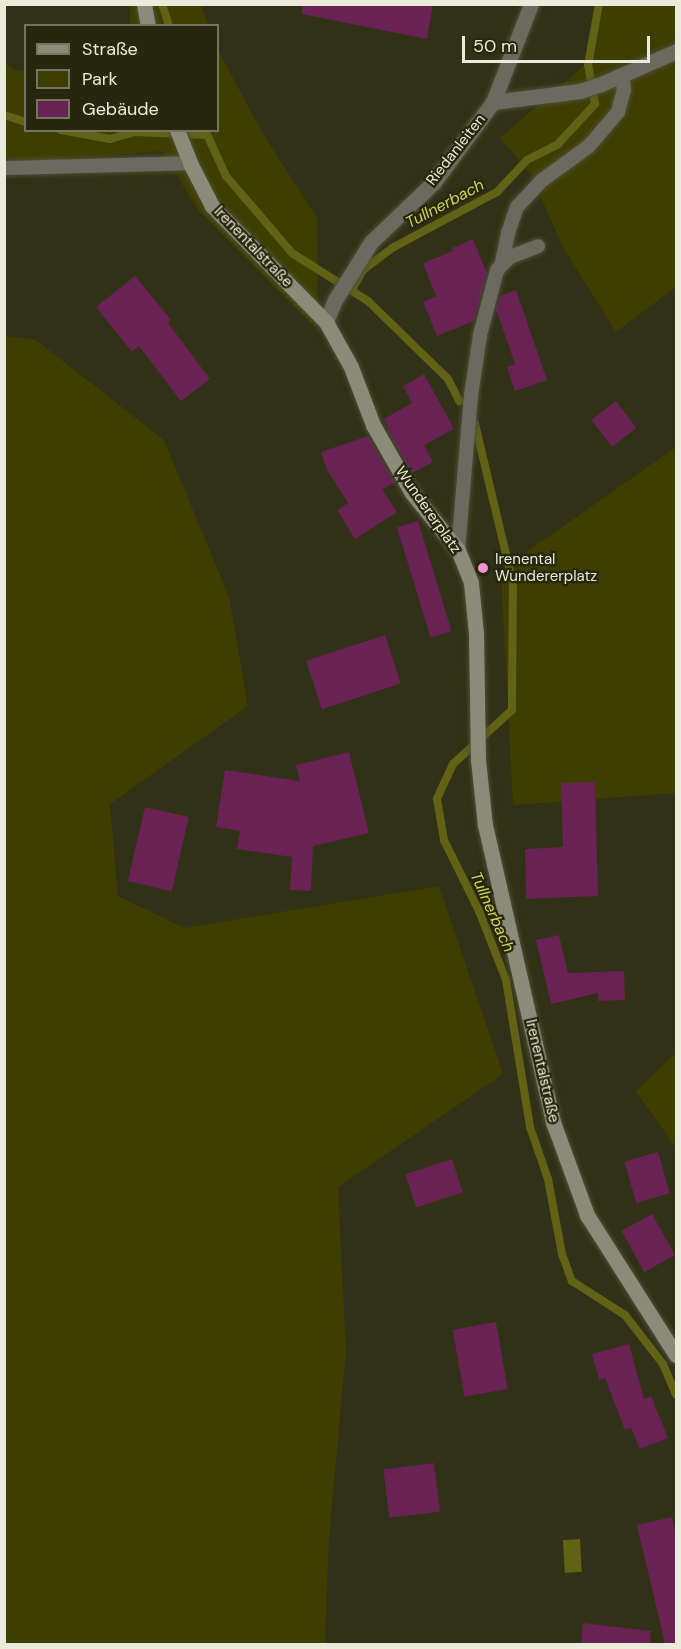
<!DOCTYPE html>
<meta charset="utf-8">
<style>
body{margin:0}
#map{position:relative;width:681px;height:1649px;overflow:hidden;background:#303116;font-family:"DM Sans",sans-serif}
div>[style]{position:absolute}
.green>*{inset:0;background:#3e3e00}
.water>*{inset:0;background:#626217;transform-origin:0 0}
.stream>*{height:8px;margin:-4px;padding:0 4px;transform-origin:4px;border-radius:4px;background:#626217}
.building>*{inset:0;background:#682254;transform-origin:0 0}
.roads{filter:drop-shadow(0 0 2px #4e4f36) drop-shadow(0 0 2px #4e4f36)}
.lane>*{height:14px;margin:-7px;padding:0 7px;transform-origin:7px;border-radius:7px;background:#6a6a5e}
.street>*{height:15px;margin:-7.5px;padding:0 7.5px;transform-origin:7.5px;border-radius:7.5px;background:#6a6a5e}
.secondary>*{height:15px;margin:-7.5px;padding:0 7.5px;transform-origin:7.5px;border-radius:7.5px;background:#8a8b78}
.dots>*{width:16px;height:16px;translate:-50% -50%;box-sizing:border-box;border:3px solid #26270c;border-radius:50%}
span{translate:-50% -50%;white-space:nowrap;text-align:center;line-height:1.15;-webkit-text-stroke:4.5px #26270c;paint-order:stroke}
.street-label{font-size:15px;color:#eaebdb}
.poi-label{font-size:15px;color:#eaebdb}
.left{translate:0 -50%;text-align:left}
.water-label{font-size:16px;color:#d4d557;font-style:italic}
.frame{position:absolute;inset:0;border:6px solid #eaebdb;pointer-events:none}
.legend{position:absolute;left:24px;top:24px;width:195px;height:108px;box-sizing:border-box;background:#26270c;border:2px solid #74755f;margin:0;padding:8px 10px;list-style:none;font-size:18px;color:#eaebdb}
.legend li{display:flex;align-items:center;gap:12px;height:30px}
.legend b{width:30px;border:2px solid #74755f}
.scale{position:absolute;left:462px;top:36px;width:188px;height:27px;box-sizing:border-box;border:3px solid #eaebdb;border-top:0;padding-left:8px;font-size:18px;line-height:21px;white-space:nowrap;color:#eaebdb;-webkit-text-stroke:4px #26270c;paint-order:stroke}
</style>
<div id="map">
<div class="green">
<div style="clip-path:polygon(130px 4px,201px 5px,208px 25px,130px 26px)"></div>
<div style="clip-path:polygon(599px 5px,676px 5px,676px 287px,616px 332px,563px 247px,530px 173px,500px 138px,589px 61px)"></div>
<div style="clip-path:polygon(218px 50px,263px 134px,317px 218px,318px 330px,197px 209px,162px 151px,38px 162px,5px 158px,4px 62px,14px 70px,25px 71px,26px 130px,218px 130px)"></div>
<div style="clip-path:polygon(5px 336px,36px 340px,164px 440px,229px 597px,248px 706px,110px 804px,118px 896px,184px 928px,439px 886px,503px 1074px,338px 1187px,346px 1351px,329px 1538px,325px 1644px,5px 1644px)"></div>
<div style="clip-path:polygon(676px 447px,676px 793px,513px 805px,501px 570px)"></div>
<div style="clip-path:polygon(673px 1055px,676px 1057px,676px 1148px,636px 1091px)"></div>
</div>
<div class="water">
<div style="left:580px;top:1539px;width:33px;height:17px;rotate:87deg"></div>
</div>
<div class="stream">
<div style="left:162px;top:4px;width:23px;rotate:72deg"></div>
<div style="left:4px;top:115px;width:23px;rotate:18deg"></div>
<div style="left:61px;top:130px;width:50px;rotate:10.4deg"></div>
<div style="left:110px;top:139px;width:26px;rotate:-16deg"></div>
<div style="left:135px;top:132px;width:72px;rotate:2.4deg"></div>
<div style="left:205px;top:130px;width:51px;rotate:65.5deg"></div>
<div style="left:226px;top:176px;width:101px;rotate:49.4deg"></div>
<div style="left:292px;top:253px;width:90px;rotate:32.3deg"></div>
<div style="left:368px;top:301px;width:112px;rotate:44.3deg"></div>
<div style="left:448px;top:379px;width:25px;rotate:63deg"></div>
<div style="left:351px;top:291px;width:24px;rotate:-60deg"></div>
<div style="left:363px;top:270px;width:36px;rotate:-37deg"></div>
<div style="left:392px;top:248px;width:119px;rotate:-28.1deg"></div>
<div style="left:497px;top:192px;width:44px;rotate:-46.8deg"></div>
<div style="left:527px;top:160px;width:34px;rotate:-27deg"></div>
<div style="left:557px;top:145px;width:56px;rotate:-47.2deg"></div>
<div style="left:595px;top:104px;width:40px;rotate:-100deg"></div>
<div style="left:588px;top:65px;width:62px;rotate:-79.8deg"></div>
<div style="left:475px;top:424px;width:164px;rotate:76.6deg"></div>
<div style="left:513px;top:584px;width:126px;rotate:90.5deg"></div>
<div style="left:512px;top:710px;width:80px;rotate:137.5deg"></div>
<div style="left:453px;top:764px;width:38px;rotate:115deg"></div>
<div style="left:437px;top:799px;width:42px;rotate:80.3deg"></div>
<div style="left:444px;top:840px;width:79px;rotate:63.8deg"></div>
<div style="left:479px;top:911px;width:74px;rotate:68.6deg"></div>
<div style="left:506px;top:980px;width:149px;rotate:80.7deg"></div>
<div style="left:530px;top:1127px;width:55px;rotate:70.9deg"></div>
<div style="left:548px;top:1179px;width:76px;rotate:79.4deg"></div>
<div style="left:562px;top:1254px;width:29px;rotate:70deg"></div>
<div style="left:572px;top:1281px;width:63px;rotate:32.7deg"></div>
<div style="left:625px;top:1315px;width:62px;rotate:52.2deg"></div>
<div style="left:663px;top:1364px;width:33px;rotate:67deg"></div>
</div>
<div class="building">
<div style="clip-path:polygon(302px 4px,433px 4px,427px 39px,302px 14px)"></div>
<div style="clip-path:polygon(473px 239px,487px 273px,474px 321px,437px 336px,423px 302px,436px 296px,423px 263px,453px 251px,452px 248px)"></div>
<div style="clip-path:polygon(135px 276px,171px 320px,168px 323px,210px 379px,181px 401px,139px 346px,132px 352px,96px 307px)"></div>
<div style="clip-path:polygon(516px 290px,547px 380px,515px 391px,507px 367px,515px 364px,497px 312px,495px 313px,500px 296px)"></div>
<div style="clip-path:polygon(424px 374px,454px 429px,424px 445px,433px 462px,412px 473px,387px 430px,389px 429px,384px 419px,412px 403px,403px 386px)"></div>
<div style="left:616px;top:401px;width:34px;height:31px;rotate:53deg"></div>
<div style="clip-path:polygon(368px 436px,395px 483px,382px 489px,397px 512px,355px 539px,337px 510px,348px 503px,327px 470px,321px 452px)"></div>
<div style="left:418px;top:521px;width:115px;height:22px;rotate:73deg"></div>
<div style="left:385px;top:635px;width:51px;height:83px;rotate:72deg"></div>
<div style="clip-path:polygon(349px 752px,369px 833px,313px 846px,311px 891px,290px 890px,292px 857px,237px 849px,240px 831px,216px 827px,225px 770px,300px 781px,296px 765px)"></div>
<div style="clip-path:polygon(595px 782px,598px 896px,526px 899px,525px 849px,563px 847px,561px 783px)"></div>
<div style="left:145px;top:807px;width:45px;height:76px;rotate:13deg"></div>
<div style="clip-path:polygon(559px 935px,568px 973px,624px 971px,625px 1000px,598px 1001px,598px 993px,551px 1004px,536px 940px)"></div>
<div style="left:658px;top:1152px;width:43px;height:35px;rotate:74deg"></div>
<div style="left:452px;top:1159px;width:35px;height:49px;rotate:72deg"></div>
<div style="left:652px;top:1214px;width:47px;height:35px;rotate:61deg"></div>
<div style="left:496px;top:1322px;width:68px;height:44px;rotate:80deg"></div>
<div style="clip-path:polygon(629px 1344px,644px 1399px,651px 1396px,668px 1438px,640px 1449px,631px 1428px,625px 1430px,605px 1378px,599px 1380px,592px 1354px)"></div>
<div style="left:434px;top:1463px;width:49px;height:51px;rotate:83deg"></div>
<div style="clip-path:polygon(672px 1517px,676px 1534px,676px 1644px,665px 1644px,637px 1525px)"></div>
<div style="clip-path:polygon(583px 1623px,651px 1631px,650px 1644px,581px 1644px)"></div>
</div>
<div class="roads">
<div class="lane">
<div style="left:4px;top:168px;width:186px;rotate:-1.5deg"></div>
<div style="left:502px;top:262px;width:30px;rotate:-78deg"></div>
<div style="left:508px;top:233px;width:28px;rotate:-71deg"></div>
<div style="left:517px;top:207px;width:35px;rotate:-47deg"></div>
<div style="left:541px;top:181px;width:59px;rotate:-36.1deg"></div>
<div style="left:589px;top:146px;width:45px;rotate:-49.5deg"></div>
<div style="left:618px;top:112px;width:23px;rotate:-75deg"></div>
<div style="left:624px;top:90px;width:15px;rotate:-98deg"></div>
<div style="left:458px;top:550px;width:155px;rotate:-85.2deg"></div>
<div style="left:471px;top:396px;width:62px;rotate:-81.6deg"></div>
<div style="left:480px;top:335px;width:67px;rotate:-75.3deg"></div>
<div style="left:497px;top:270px;width:18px;rotate:-45deg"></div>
<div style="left:510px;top:257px;width:30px;rotate:-21deg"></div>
</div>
<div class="street">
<div style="left:493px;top:102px;width:88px;rotate:-7.2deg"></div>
<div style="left:580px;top:91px;width:22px;rotate:-18deg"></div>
<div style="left:601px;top:84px;width:82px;rotate:-23.7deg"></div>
<div style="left:326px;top:322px;width:24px;rotate:-68deg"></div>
<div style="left:335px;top:300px;width:68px;rotate:-58.2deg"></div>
<div style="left:371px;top:242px;width:87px;rotate:-43.6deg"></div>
<div style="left:434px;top:182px;width:99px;rotate:-53.6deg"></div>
<div style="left:493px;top:102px;width:105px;rotate:-68.8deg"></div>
</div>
<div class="secondary">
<div style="left:144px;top:4px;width:22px;rotate:80deg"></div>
<div style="left:177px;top:130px;width:35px;rotate:68deg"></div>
<div style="left:190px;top:163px;width:48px;rotate:62.9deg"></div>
<div style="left:212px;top:206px;width:163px;rotate:45.5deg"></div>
<div style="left:326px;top:322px;width:51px;rotate:60.9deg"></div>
<div style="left:351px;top:367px;width:62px;rotate:69.2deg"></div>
<div style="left:373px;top:425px;width:78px;rotate:60.2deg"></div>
<div style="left:412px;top:493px;width:73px;rotate:51.1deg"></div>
<div style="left:458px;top:550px;width:35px;rotate:68deg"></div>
<div style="left:471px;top:583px;width:50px;rotate:84.3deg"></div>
<div style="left:476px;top:633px;width:127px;rotate:89.1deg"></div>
<div style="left:478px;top:760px;width:65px;rotate:83.9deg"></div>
<div style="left:485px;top:825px;width:305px;rotate:77.1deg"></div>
<div style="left:553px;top:1122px;width:99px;rotate:69.9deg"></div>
<div style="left:587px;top:1215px;width:166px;rotate:57.6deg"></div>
</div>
</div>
<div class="dots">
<div style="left:483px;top:568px;background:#f491d3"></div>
</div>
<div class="street-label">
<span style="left:456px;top:150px;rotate:-52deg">Riedanleiten</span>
<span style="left:253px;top:247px;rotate:46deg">Irenentalstraße</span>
<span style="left:428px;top:510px;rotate:55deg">Wundererplatz</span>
<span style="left:542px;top:1071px;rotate:77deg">Irenentalstraße</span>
</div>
<div class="poi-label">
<span class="left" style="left:495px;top:568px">Irenental<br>Wundererplatz</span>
</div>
<div class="water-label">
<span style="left:445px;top:204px;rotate:-28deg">Tullnerbach</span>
<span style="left:492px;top:912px;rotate:66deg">Tullnerbach</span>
</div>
<div class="frame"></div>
<ul class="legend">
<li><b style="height:8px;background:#8a8b78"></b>Straße</li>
<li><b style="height:16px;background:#3e3e00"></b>Park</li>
<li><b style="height:16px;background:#682254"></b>Gebäude</li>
</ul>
<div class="scale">50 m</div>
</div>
